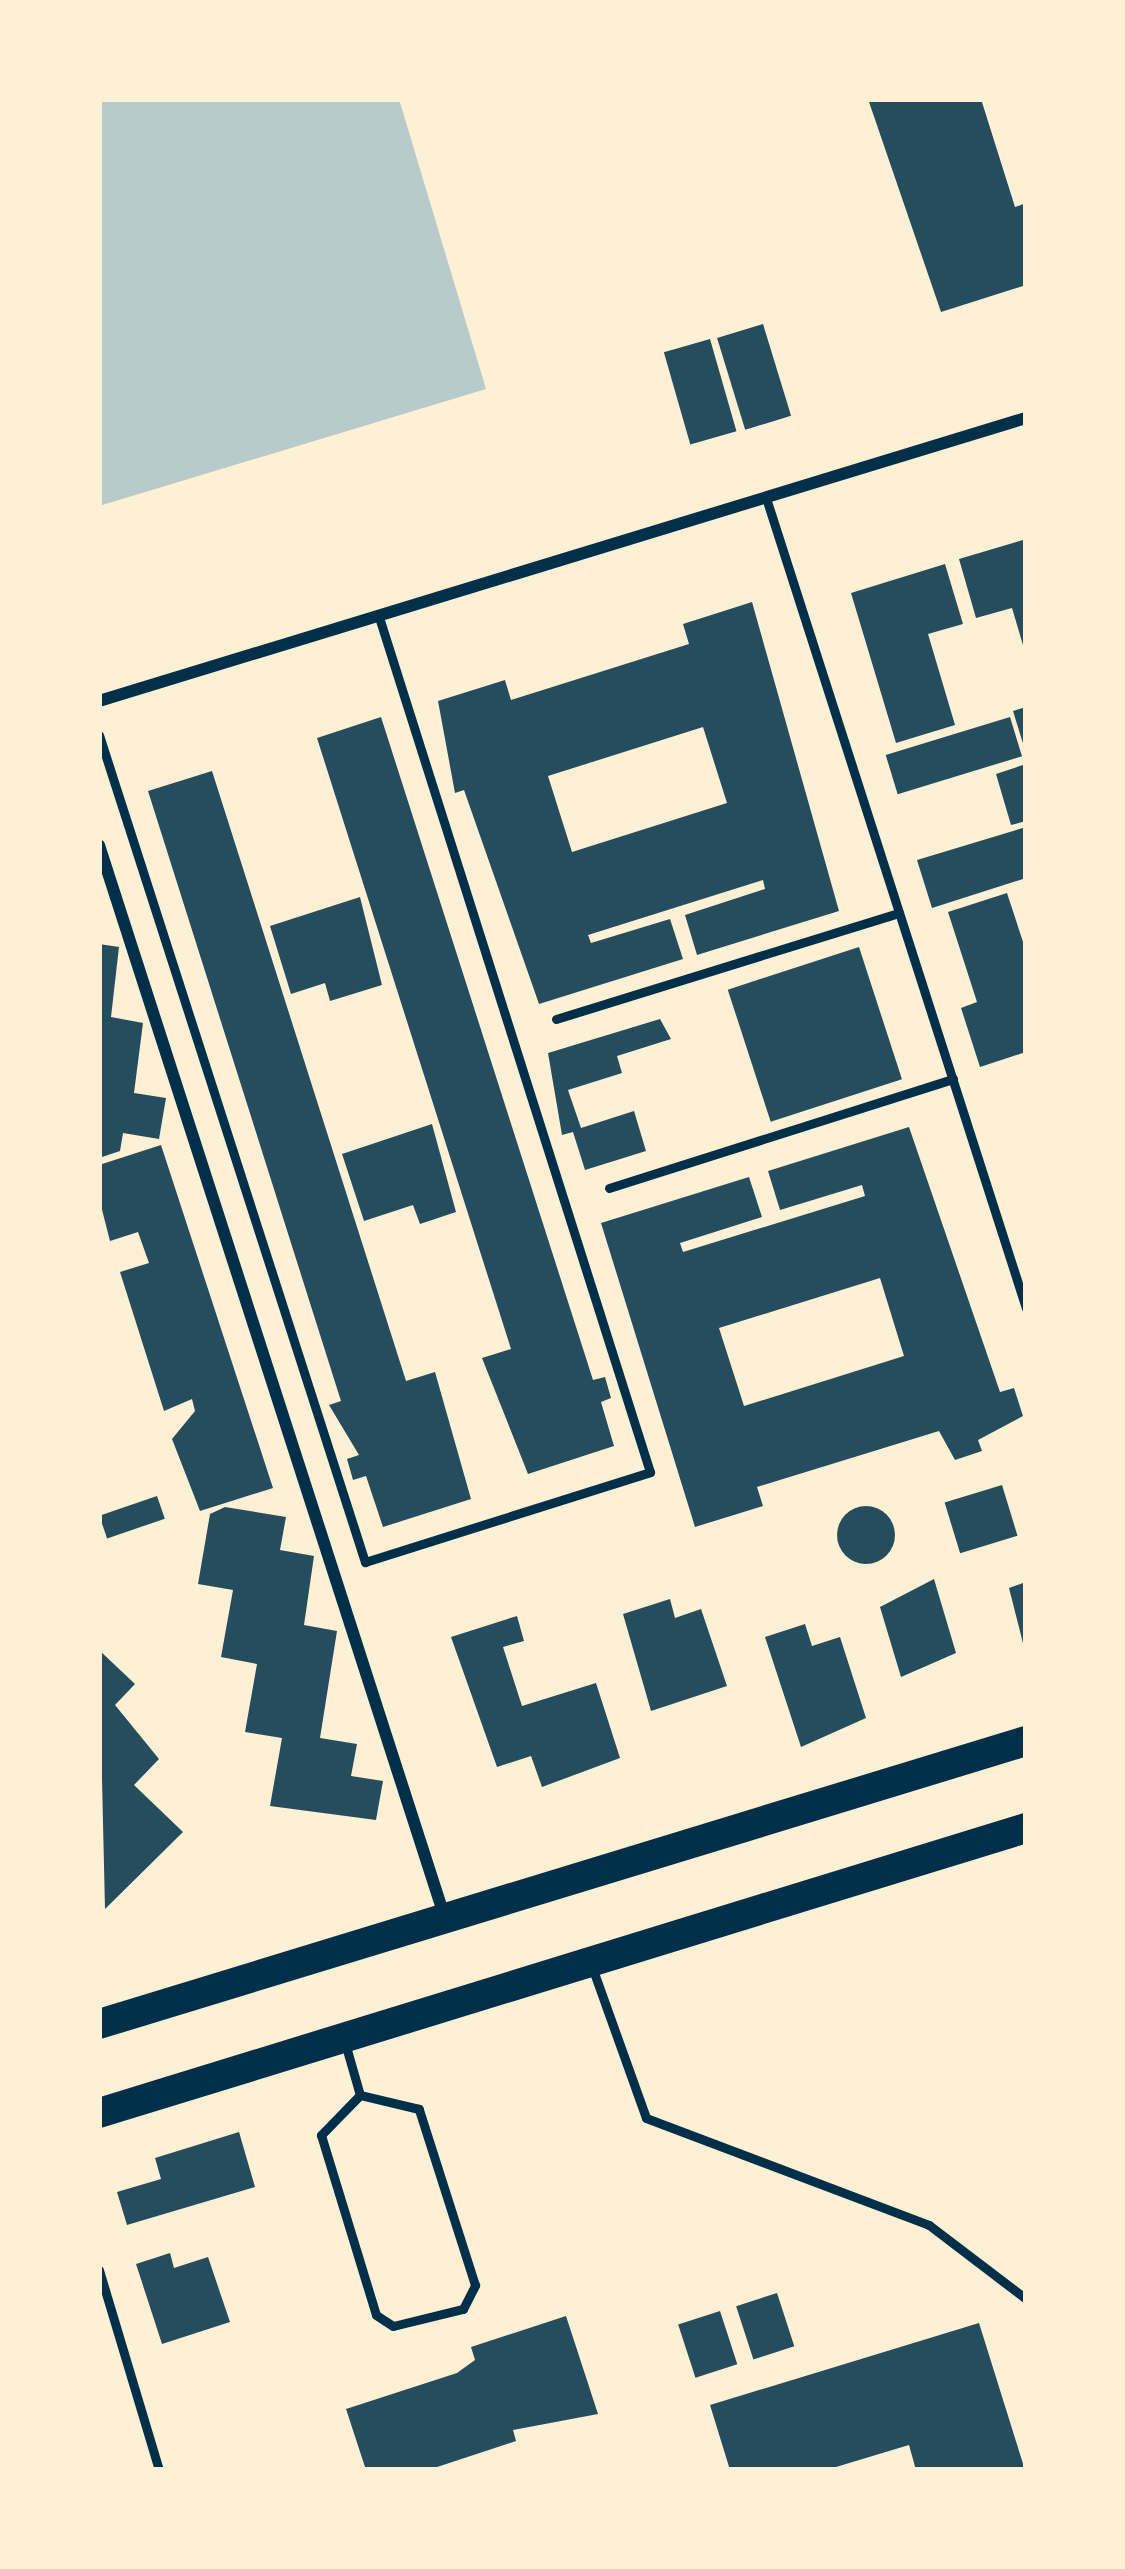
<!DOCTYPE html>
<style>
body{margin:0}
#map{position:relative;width:1125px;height:2569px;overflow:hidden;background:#fdf0d5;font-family:"PT Serif",serif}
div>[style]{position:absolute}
.green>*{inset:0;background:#b9caca}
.building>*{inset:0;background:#264d5e;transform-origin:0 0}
.round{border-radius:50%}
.service>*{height:9px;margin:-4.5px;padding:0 4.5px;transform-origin:4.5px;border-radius:4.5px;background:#003049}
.minor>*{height:12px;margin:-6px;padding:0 6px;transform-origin:6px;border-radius:6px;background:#003049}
.primary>*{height:30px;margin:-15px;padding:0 15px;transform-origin:15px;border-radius:15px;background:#003049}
span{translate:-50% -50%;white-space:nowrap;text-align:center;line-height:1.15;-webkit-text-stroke:9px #fdf0d5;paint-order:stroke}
.frame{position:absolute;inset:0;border:102px solid #fdf0d5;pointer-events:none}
</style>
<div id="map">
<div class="green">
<div style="clip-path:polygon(99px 99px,399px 99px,486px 389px,99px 506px)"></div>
</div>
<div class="building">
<div style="clip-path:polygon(868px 99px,981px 99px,1015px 207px,1026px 203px,1026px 285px,941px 312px)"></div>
<div style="left:763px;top:324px;width:96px;height:48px;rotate:73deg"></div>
<div style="left:710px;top:339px;width:96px;height:48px;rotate:74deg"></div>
<div style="clip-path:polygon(1026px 539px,1026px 651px,1025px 652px,1012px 608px,976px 618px,959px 559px)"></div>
<div style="clip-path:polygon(945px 564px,963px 624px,928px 634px,955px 725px,896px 743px,851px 593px)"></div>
<div style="clip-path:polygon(evenodd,752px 602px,839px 911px,697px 955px,685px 915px,765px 889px,763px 880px,588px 935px,591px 943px,670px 919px,683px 959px,539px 1004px,464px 790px,455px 793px,438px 701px,505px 680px,511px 700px,689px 644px,683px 624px,752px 602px,703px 727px,727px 803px,572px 852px,548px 776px,703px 727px)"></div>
<div style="clip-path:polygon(1026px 707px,1026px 750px,1025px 750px,1013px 711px)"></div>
<div style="clip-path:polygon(381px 717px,593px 1380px,605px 1377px,611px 1398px,601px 1402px,614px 1446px,528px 1474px,482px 1358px,511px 1349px,317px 738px)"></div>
<div style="left:1010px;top:717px;width:41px;height:130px;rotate:73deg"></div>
<div style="clip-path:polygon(1026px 764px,1026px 821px,1011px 825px,996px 774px)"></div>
<div style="clip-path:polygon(212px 771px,406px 1381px,435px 1372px,471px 1499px,383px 1527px,366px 1476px,353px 1480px,347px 1459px,359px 1455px,329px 1405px,341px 1401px,148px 791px)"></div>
<div style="clip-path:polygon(1026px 827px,1026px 878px,932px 908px,917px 860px)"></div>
<div style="clip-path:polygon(1007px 893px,1026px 951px,1026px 1052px,980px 1067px,961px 1008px,977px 1002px,948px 912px)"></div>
<div style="clip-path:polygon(360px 897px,382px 985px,330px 1001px,325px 983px,291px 994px,270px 926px)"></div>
<div style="clip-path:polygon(99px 944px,119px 947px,111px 1017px,143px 1023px,134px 1093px,166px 1098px,159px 1139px,123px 1133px,120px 1151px,99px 1158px)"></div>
<div style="left:859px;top:947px;width:139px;height:138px;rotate:72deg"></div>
<div style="clip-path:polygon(660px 1019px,671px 1039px,617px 1056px,622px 1073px,568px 1090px,581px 1128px,634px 1111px,646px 1151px,585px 1170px,573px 1132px,562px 1135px,548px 1053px)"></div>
<div style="clip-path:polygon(432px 1124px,456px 1212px,420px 1224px,413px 1205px,364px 1221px,342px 1154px)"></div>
<div style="clip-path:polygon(evenodd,909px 1127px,1000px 1392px,1014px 1388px,1023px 1416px,978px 1440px,982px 1451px,955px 1460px,939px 1431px,757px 1487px,763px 1506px,695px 1527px,601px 1223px,749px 1177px,762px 1217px,680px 1243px,683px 1252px,865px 1196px,862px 1185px,780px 1210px,768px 1171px,909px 1127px,880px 1278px,904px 1356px,744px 1406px,719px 1328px,880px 1278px)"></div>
<div style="clip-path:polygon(161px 1145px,273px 1488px,200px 1511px,172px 1439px,195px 1411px,192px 1399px,164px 1411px,120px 1272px,149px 1263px,138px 1232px,110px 1241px,99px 1198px,99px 1165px)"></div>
<div style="left:1002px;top:1485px;width:53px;height:60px;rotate:73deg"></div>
<div style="left:157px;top:1496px;width:24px;height:61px;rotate:71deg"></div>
<div class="round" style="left:837px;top:1506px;width:58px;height:58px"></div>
<div style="clip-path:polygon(225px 1507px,286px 1517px,280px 1550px,314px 1556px,304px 1625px,337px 1631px,320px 1738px,357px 1744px,351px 1776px,383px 1781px,376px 1820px,270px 1806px,282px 1738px,245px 1732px,257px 1664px,221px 1657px,233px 1590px,198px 1584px,210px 1514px)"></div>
<div style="clip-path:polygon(934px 1579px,956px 1653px,901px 1677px,880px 1607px)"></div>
<div style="clip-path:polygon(1026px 1582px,1026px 1651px,1025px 1651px,1009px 1588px)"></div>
<div style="clip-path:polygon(670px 1599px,675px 1618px,701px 1609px,727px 1686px,651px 1711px,623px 1614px)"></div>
<div style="clip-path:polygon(517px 1616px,524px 1641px,503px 1647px,522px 1706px,596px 1683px,620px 1758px,542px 1787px,531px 1756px,497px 1767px,451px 1637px)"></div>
<div style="clip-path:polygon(805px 1624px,812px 1646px,840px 1637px,866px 1718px,801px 1747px,765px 1637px)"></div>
<div style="clip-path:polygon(99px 1650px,135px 1684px,115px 1705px,159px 1759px,134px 1785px,183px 1832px,105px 1909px)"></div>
<div style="clip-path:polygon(239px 2132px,255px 2187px,127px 2225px,117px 2192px,161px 2179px,155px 2158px)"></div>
<div style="clip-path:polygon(170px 2253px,174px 2268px,208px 2257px,230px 2322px,162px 2344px,136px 2264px)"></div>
<div style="left:777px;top:2293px;width:56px;height:43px;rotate:72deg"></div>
<div style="left:720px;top:2311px;width:56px;height:44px;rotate:72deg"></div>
<div style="clip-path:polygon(566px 2316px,598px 2414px,513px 2430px,516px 2441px,428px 2470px,366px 2470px,346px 2409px,457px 2373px,475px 2360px,471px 2347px)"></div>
<div style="clip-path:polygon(979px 2323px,1025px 2470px,916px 2470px,909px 2445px,826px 2470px,730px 2470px,710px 2405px)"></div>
</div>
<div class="service">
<div style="left:767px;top:501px;width:848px;rotate:72.21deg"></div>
<div style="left:99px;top:735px;width:869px;rotate:72.17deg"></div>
<div style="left:365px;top:1562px;width:299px;rotate:-17.5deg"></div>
<div style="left:650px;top:1472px;width:897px;rotate:-107.59deg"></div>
<div style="left:556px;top:1019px;width:359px;rotate:-17.2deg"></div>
<div style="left:609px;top:1188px;width:361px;rotate:-17.6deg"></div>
<div style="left:592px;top:1967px;width:160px;rotate:70.3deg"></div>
<div style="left:646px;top:2118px;width:303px;rotate:20.7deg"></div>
<div style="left:929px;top:2225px;width:122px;rotate:37.3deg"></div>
<div style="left:345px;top:2043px;width:54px;rotate:73.9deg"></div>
<div style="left:360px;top:2095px;width:56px;rotate:134.3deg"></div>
<div style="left:321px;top:2135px;width:188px;rotate:73deg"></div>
<div style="left:376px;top:2315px;width:20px;rotate:33deg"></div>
<div style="left:393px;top:2326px;width:72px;rotate:-13.7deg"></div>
<div style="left:463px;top:2309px;width:27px;rotate:-63deg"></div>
<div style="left:475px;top:2285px;width:185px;rotate:-107.7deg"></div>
<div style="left:419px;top:2109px;width:61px;rotate:-166.7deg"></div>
<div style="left:99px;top:2270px;width:209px;rotate:73.3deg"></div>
</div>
<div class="minor">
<div style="left:99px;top:701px;width:969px;rotate:-16.98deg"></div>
<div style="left:99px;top:845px;width:1127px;rotate:72.13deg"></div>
</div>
<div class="primary">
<div style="left:99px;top:2024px;width:969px;rotate:-16.98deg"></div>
<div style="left:99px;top:2113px;width:970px;rotate:-17.09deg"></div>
</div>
<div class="frame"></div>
</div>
